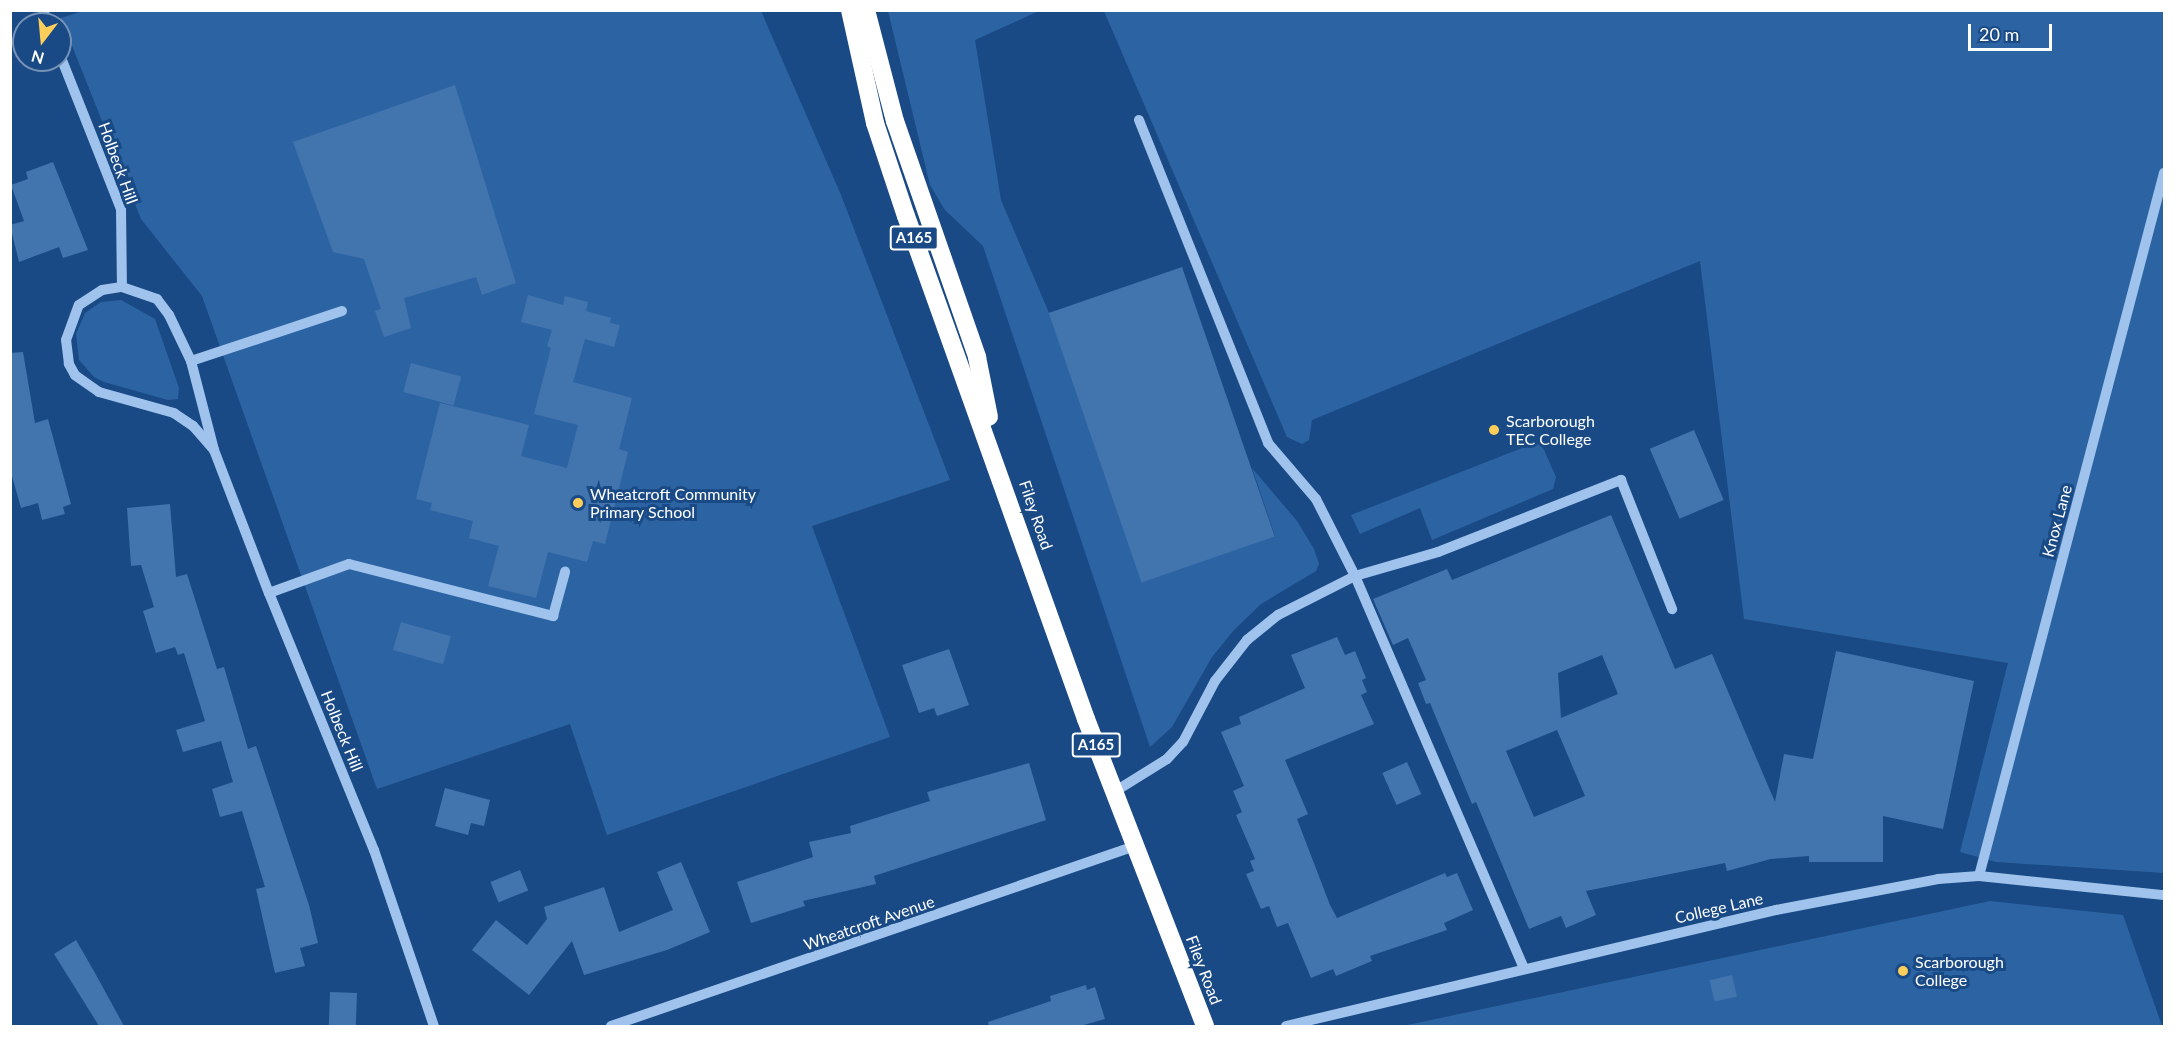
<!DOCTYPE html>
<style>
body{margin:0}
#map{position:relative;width:2175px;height:1037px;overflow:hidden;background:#194a85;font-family:Lato,sans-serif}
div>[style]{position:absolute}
.green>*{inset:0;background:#2c64a3}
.building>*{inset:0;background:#4274ae;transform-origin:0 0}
.minor>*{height:10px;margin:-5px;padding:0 5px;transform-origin:5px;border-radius:5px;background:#9fc3ec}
.highway>*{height:18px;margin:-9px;padding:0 9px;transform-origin:9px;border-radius:9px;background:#fff}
.dots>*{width:16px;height:16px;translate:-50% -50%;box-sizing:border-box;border:3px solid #194a85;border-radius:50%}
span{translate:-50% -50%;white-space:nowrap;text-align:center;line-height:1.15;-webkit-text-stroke:6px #194a85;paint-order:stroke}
.shield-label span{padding:2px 4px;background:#194a85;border:2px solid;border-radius:4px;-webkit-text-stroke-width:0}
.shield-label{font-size:15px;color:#fff;font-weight:700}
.street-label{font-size:16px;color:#fff}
.poi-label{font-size:16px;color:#fff}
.left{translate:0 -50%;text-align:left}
.frame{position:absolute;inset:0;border:12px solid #fff;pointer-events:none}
.north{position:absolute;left:12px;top:12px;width:60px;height:60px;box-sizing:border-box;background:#194a85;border:2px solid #7592b6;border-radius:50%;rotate:196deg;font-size:16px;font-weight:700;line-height:24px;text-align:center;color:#fff}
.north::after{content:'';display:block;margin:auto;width:21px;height:27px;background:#ffcd5a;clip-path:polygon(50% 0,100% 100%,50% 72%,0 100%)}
.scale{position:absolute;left:1968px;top:24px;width:84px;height:27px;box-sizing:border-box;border:3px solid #fff;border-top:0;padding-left:8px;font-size:18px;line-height:21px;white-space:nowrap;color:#fff;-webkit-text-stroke:4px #194a85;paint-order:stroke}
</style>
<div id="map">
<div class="green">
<div style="clip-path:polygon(86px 10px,761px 11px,841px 195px,950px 480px,812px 526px,890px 737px,607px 835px,570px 724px,377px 789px,202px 296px,141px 219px,61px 18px)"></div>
<div style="clip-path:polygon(888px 11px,1039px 11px,975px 40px,1001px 200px,1049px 313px,1143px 581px,1275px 536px,1252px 468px,1297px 521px,1314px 549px,1319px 564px,1316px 571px,1261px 604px,1234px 630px,1212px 657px,1172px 727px,1150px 747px,983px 246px,945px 210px,930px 185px)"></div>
<div style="clip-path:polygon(1104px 11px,2164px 11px,2164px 873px,1996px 862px,1960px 852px,2008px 663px,1744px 619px,1700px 261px,1312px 420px,1309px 440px,1302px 444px,1287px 437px)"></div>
<div style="clip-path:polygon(121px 300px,155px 319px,179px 388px,178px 399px,168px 400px,104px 382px,94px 377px,79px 360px,76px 334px,85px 313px,101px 302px)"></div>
<div style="clip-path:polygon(1540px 441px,1556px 477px,1553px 489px,1432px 540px,1420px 508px,1360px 534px,1351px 515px)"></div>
<div style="clip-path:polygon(1990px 901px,2123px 915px,2162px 1026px,1403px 1026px)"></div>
</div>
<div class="building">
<div style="clip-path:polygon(455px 85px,516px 283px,482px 295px,476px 277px,404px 298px,411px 328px,384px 337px,375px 311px,381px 309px,364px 259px,333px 252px,293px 142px)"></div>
<div style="clip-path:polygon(53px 162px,88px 250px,63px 258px,59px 247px,19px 262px,10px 225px,24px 221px,11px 185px,28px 179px,26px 172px)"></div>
<div style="left:1182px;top:267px;width:285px;height:141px;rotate:71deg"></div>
<div style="clip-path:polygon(528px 295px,563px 305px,565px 296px,588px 302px,586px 311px,611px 318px,610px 323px,620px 325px,614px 347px,585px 339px,573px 382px,632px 398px,619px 449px,628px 452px,605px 544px,593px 541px,587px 562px,548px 552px,536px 598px,488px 586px,499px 546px,469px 538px,473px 521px,430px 510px,432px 503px,416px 499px,440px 403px,529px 425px,521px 456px,567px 468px,578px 425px,534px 414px,551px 348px,547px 346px,552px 330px,521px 322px)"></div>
<div style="clip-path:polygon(23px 352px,35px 423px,48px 419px,71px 504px,63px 507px,65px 514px,42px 520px,38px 503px,21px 508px,10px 469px,10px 353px)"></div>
<div style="left:411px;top:363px;width:52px;height:30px;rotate:15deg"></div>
<div style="left:1694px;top:430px;width:76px;height:48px;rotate:67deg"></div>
<div style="clip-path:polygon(170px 504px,176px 577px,187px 574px,217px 669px,224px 667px,248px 749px,256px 746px,309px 905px,318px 943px,300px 948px,305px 966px,275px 973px,256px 889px,265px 887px,242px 811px,220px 817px,212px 789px,233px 782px,221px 741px,183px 752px,176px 730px,205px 721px,184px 653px,178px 655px,175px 647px,156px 653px,143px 611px,154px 607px,141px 565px,131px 566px,127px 508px)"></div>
<div style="clip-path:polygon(evenodd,1611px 515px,1675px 669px,1712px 654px,1775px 802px,1784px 754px,1813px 759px,1836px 651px,1974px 681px,1943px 829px,1883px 816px,1883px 862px,1809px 862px,1809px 856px,1771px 859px,1727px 871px,1725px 863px,1586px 891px,1596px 915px,1566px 928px,1561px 916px,1529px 929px,1476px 802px,1472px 804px,1430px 703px,1426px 704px,1418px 683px,1426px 680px,1408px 638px,1393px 645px,1373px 599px,1447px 569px,1452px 580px,1611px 515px,1602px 655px,1618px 694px,1561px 718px,1558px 673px,1602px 655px,1611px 515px,1557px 730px,1585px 796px,1534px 817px,1506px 751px,1557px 730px)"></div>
<div style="left:401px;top:622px;width:52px;height:29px;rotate:16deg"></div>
<div style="clip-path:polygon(1337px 637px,1345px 655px,1355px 651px,1366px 678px,1362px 680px,1367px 692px,1361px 695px,1374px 724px,1285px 760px,1308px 814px,1297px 819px,1330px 905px,1337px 918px,1445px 873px,1447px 877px,1457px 873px,1473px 910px,1444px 923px,1447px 930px,1370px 956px,1372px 961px,1336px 976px,1333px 969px,1311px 978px,1288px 923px,1277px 927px,1269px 906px,1261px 909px,1246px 874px,1254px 871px,1250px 861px,1255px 859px,1236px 815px,1242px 812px,1233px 791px,1244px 786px,1221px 732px,1241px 724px,1239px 717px,1305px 688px,1291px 655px)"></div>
<div style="clip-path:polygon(949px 649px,969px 705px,937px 716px,934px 708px,919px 713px,902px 665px)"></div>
<div style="left:1407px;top:762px;width:35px;height:27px;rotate:66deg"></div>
<div style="clip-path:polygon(1029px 763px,1046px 820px,874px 876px,876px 884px,803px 901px,805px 906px,751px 923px,737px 882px,813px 857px,809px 842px,851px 833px,850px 826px,930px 801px,927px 792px)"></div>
<div style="clip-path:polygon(445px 788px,490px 800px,484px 826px,471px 823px,468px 835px,435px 826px)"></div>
<div style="clip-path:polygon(681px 862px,710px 932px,667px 950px,584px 975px,572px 941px,529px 995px,472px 950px,496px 920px,527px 945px,547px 919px,544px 907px,604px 887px,619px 932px,673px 910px,657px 872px)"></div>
<div style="left:520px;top:870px;width:22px;height:32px;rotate:68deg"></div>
<div style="clip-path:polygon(76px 940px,95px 973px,124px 1026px,99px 1026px,54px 954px)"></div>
<div style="left:1732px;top:975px;width:22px;height:23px;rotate:77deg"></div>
<div style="clip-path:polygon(1086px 985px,1087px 990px,1095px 987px,1105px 1019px,1080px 1026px,989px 1026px,988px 1022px,1051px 1001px,1050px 996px)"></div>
<div style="left:330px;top:992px;width:27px;height:34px;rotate:2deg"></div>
</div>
<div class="minor">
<div style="left:43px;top:10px;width:15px;rotate:70deg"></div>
<div style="left:21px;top:53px;width:3px;rotate:-18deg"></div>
<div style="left:60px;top:55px;width:166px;rotate:68.4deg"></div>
<div style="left:121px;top:209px;width:78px;rotate:89.3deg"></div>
<div style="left:1139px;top:120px;width:348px;rotate:68.2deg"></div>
<div style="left:1268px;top:443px;width:74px;rotate:49.4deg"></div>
<div style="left:1316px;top:499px;width:86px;rotate:63.1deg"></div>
<div style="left:1355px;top:576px;width:426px;rotate:66.7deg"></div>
<div style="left:191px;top:361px;width:159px;rotate:-18.3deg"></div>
<div style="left:214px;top:450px;width:32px;rotate:-131deg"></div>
<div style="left:193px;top:426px;width:23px;rotate:-146deg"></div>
<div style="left:174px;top:413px;width:78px;rotate:-164.4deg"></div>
<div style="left:99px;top:392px;width:29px;rotate:-145deg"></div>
<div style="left:75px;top:375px;width:13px;rotate:-119deg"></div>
<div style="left:69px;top:364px;width:24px;rotate:-97deg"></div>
<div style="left:66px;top:340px;width:37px;rotate:-70deg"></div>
<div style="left:79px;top:305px;width:27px;rotate:-33deg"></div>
<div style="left:102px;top:290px;width:20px;rotate:-9deg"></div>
<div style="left:122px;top:287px;width:37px;rotate:19deg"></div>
<div style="left:157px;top:299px;width:20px;rotate:53deg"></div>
<div style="left:169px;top:315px;width:51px;rotate:64.4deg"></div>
<div style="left:191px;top:361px;width:92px;rotate:75.5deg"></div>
<div style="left:214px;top:450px;width:153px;rotate:69deg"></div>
<div style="left:269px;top:593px;width:278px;rotate:67.8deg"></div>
<div style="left:374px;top:850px;width:186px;rotate:71.2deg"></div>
<div style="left:269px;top:593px;width:85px;rotate:-19.9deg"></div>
<div style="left:349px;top:564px;width:211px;rotate:14.3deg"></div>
<div style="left:553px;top:616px;width:46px;rotate:-74.7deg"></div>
<div style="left:1114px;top:792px;width:62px;rotate:-31.9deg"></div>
<div style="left:1167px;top:759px;width:23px;rotate:-47deg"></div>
<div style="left:1183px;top:742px;width:69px;rotate:-62.3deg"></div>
<div style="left:1215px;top:681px;width:52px;rotate:-52deg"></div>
<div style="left:1247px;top:640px;width:40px;rotate:-39deg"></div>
<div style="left:1278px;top:615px;width:86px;rotate:-26.9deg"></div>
<div style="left:1355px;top:576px;width:86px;rotate:-16.1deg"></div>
<div style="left:1438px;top:552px;width:197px;rotate:-21.5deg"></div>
<div style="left:1621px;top:480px;width:139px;rotate:68.4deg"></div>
<div style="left:1979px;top:876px;width:727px;rotate:-75.26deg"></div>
<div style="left:611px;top:1026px;width:554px;rotate:-18.96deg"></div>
<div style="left:1286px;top:1026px;width:504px;rotate:-13.32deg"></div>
<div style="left:1776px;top:910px;width:165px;rotate:-10.8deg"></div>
<div style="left:1938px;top:879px;width:41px;rotate:-4.2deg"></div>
<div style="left:1979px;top:876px;width:186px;rotate:5.9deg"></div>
</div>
<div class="highway">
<div style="left:850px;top:10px;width:116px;rotate:77.5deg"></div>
<div style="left:875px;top:123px;width:98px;rotate:71.6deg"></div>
<div style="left:906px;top:216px;width:534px;rotate:70.31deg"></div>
<div style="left:1086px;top:719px;width:329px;rotate:68.8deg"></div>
<div style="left:866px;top:10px;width:115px;rotate:75.4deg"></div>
<div style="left:895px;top:121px;width:250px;rotate:70.8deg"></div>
<div style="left:977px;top:357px;width:61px;rotate:78.7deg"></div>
</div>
<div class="dots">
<div style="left:1494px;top:430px;background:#ffcd5a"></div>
<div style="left:578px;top:503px;background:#ffcd5a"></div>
<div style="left:1903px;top:971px;background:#ffcd5a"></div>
</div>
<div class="shield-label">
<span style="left:914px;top:238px">A165</span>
<span style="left:1096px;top:745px">A165</span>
</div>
<div class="street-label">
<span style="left:118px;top:163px;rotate:70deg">Holbeck Hill</span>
<span style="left:1036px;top:515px;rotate:71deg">Filey Road</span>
<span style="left:2057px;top:521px;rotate:-75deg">Knox Lane</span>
<span style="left:342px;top:731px;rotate:68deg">Holbeck Hill</span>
<span style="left:1719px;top:908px;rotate:-13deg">College Lane</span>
<span style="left:869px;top:923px;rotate:-19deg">Wheatcroft Avenue</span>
<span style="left:1204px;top:970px;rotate:69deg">Filey Road</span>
</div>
<div class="poi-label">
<span class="left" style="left:1506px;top:430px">Scarborough<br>TEC College</span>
<span class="left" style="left:590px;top:503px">Wheatcroft Community<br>Primary School</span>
<span class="left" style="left:1915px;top:971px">Scarborough<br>College</span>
</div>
<div class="frame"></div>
<div class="north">N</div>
<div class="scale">20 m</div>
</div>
